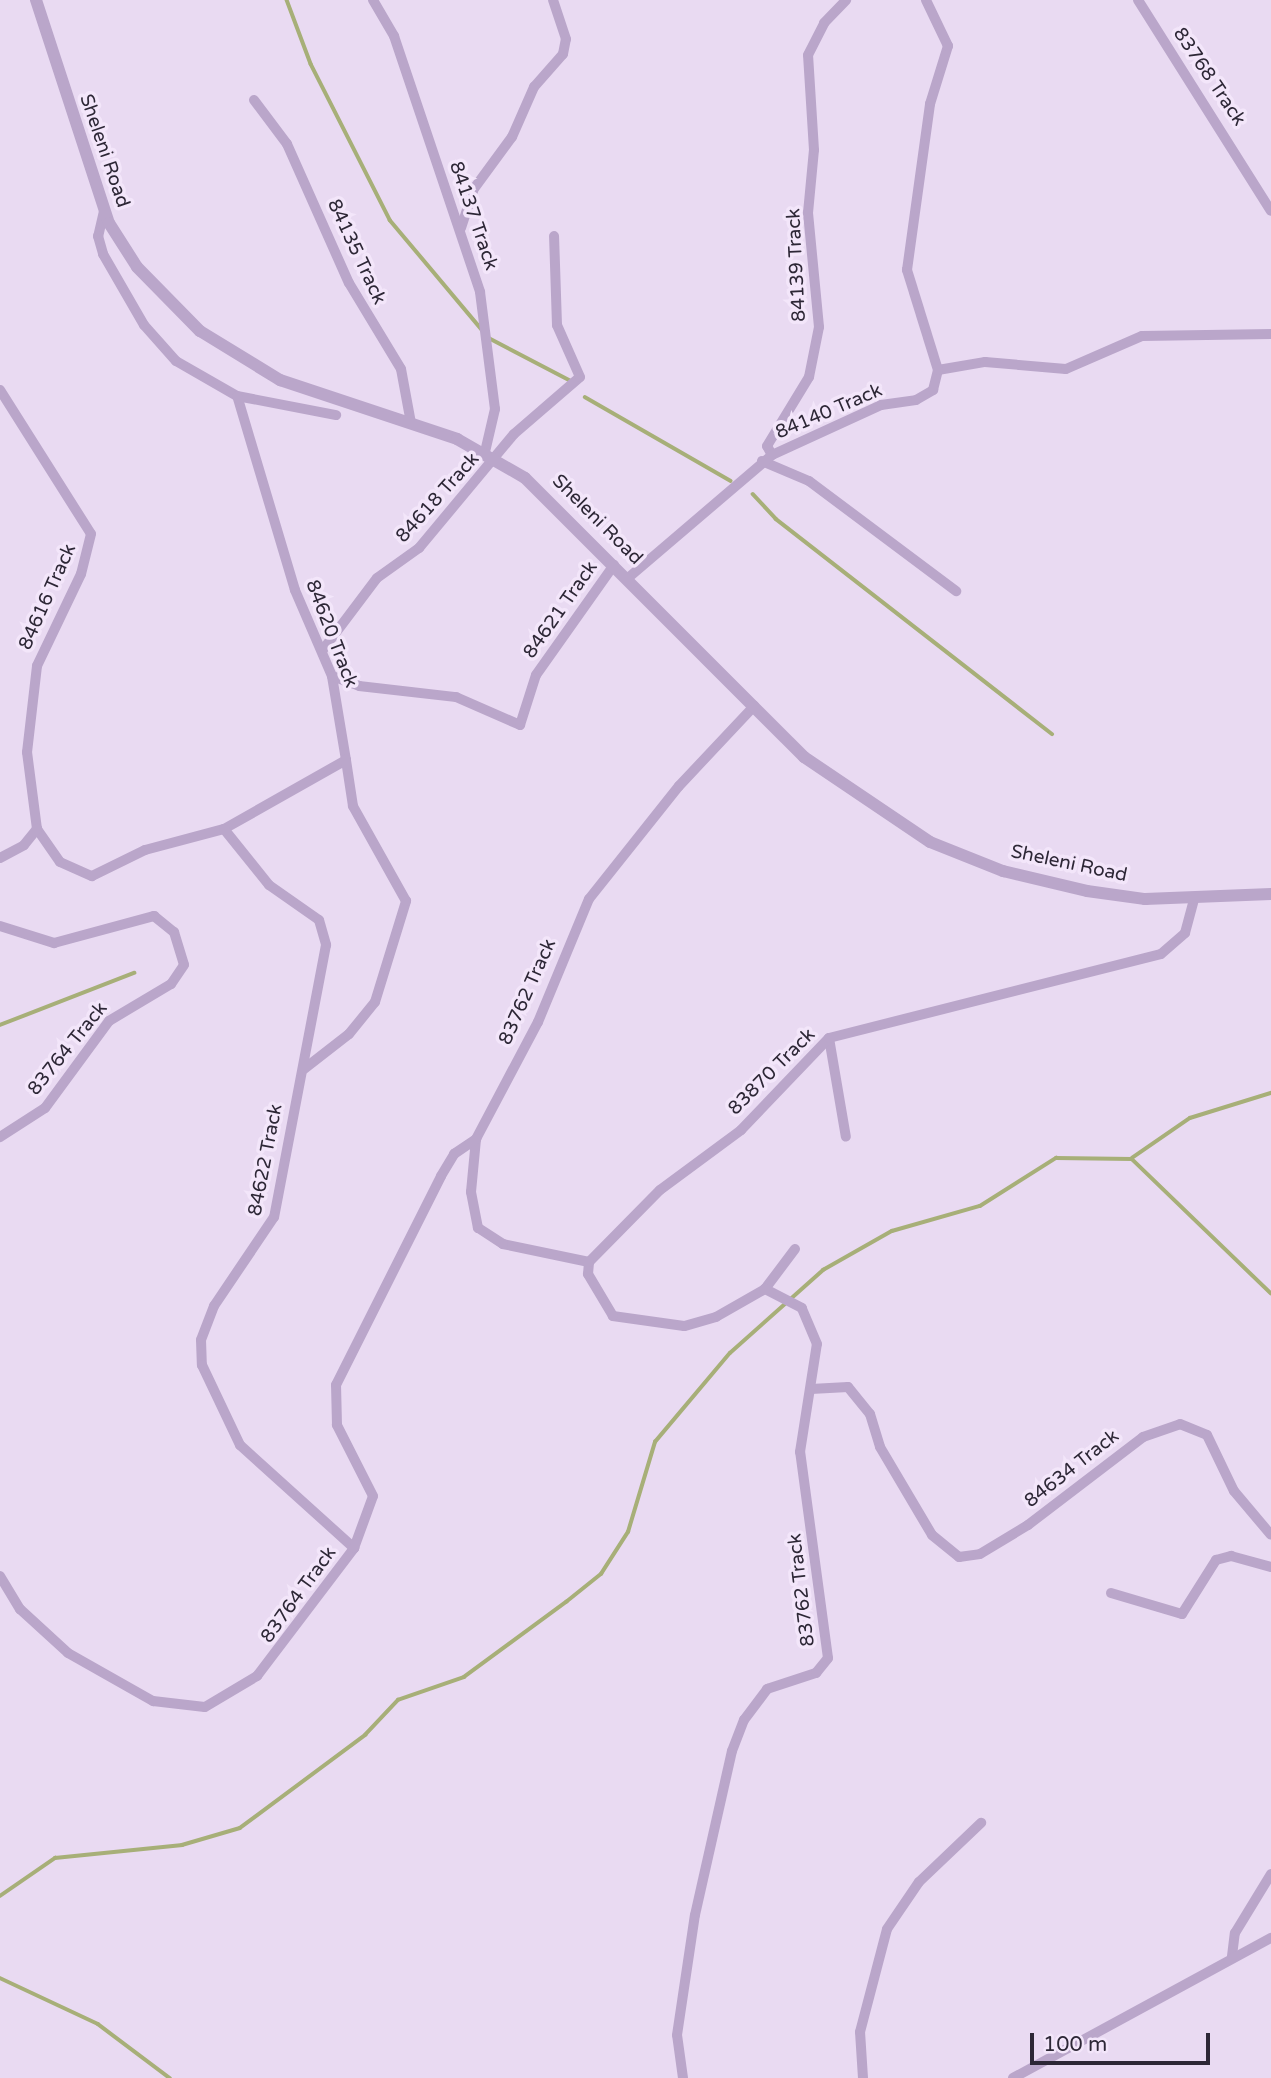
<!DOCTYPE html>
<style>
body{margin:0}
#map{position:relative;width:1271px;height:2078px;overflow:hidden;background:#e9daf2;font-family:"Varela Round",sans-serif}
div>[style]{position:absolute}
.stream>*{height:3.5px;margin:-1.75px;padding:0 1.75px;transform-origin:1.75px;border-radius:1.75px;background:#a7af78}
.minor>*{height:10px;margin:-5px;padding:0 5px;transform-origin:5px;border-radius:5px;background:#baa6ca}
.tertiary>*{height:12px;margin:-6px;padding:0 6px;transform-origin:6px;border-radius:6px;background:#baa6ca}
span{translate:-50% -50%;white-space:nowrap;text-align:center;line-height:1.15;-webkit-text-stroke:7px #f3e6fa;paint-order:stroke}
.street-label{font-size:19px;color:#2d2736}
.scale{position:absolute;left:1030px;top:2033px;width:180px;height:32px;box-sizing:border-box;border:4px solid #2d2736;border-top:0;padding-left:9px;font-size:21px;line-height:24px;white-space:nowrap;color:#2d2736;-webkit-text-stroke:5px #f3e6fa;paint-order:stroke}
</style>
<div id="map">
<div class="stream">
<div style="left:287px;top:0;width:68px;rotate:69.4deg"></div>
<div style="left:311px;top:64px;width:175px;rotate:63.1deg"></div>
<div style="left:390px;top:220px;width:145px;rotate:50deg"></div>
<div style="left:487px;top:337px;width:95px;rotate:27.6deg"></div>
<div style="left:585px;top:397px;width:168px;rotate:29.9deg"></div>
<div style="left:753px;top:494px;width:34px;rotate:47deg"></div>
<div style="left:776px;top:519px;width:350px;rotate:37.9deg"></div>
<div style="left:0;top:1025px;width:144px;rotate:-21.2deg"></div>
<div style="left:1132px;top:1158px;width:70px;rotate:-34.6deg"></div>
<div style="left:1190px;top:1118px;width:85px;rotate:-17.2deg"></div>
<div style="left:0;top:1896px;width:67px;rotate:-34.6deg"></div>
<div style="left:55px;top:1858px;width:128px;rotate:-5.8deg"></div>
<div style="left:182px;top:1845px;width:60px;rotate:-16.3deg"></div>
<div style="left:240px;top:1828px;width:156px;rotate:-36.6deg"></div>
<div style="left:365px;top:1735px;width:48px;rotate:-46.7deg"></div>
<div style="left:398px;top:1700px;width:70px;rotate:-19.2deg"></div>
<div style="left:464px;top:1677px;width:127px;rotate:-36.3deg"></div>
<div style="left:566px;top:1602px;width:45px;rotate:-38.7deg"></div>
<div style="left:601px;top:1574px;width:50px;rotate:-57.3deg"></div>
<div style="left:628px;top:1532px;width:94px;rotate:-73.3deg"></div>
<div style="left:655px;top:1442px;width:116px;rotate:-49.9deg"></div>
<div style="left:730px;top:1353px;width:125px;rotate:-41.7deg"></div>
<div style="left:823px;top:1270px;width:79px;rotate:-29.5deg"></div>
<div style="left:892px;top:1231px;width:91px;rotate:-15.9deg"></div>
<div style="left:980px;top:1206px;width:90px;rotate:-32.3deg"></div>
<div style="left:1056px;top:1158px;width:76px;rotate:0.8deg"></div>
<div style="left:1132px;top:1159px;width:193px;rotate:44deg"></div>
<div style="left:0;top:1978px;width:108px;rotate:25.1deg"></div>
<div style="left:98px;top:2024px;width:90px;rotate:36.9deg"></div>
</div>
<div class="minor">
<div style="left:373px;top:0;width:42px;rotate:59.7deg"></div>
<div style="left:394px;top:36px;width:270px;rotate:71.4deg"></div>
<div style="left:480px;top:292px;width:118px;rotate:82.7deg"></div>
<div style="left:495px;top:409px;width:44px;rotate:103.1deg"></div>
<div style="left:1138px;top:0;width:249px;rotate:57.8deg"></div>
<div style="left:254px;top:100px;width:55px;rotate:53.1deg"></div>
<div style="left:287px;top:144px;width:152px;rotate:66deg"></div>
<div style="left:349px;top:283px;width:100px;rotate:58.8deg"></div>
<div style="left:401px;top:369px;width:55px;rotate:79.5deg"></div>
<div style="left:104px;top:211px;width:26px;rotate:103deg"></div>
<div style="left:98px;top:236px;width:19px;rotate:74deg"></div>
<div style="left:103px;top:254px;width:82px;rotate:60deg"></div>
<div style="left:144px;top:325px;width:48px;rotate:48.4deg"></div>
<div style="left:176px;top:361px;width:70px;rotate:29.8deg"></div>
<div style="left:237px;top:396px;width:101px;rotate:10.9deg"></div>
<div style="left:461px;top:228px;width:40px;rotate:-72deg"></div>
<div style="left:473px;top:190px;width:66px;rotate:-53.7deg"></div>
<div style="left:512px;top:137px;width:55px;rotate:-66.3deg"></div>
<div style="left:534px;top:87px;width:44px;rotate:-48.7deg"></div>
<div style="left:563px;top:54px;width:15px;rotate:-79deg"></div>
<div style="left:566px;top:39px;width:41px;rotate:-108.4deg"></div>
<div style="left:938px;top:370px;width:48px;rotate:-9.7deg"></div>
<div style="left:985px;top:362px;width:81px;rotate:4.9deg"></div>
<div style="left:1066px;top:369px;width:83px;rotate:-23.5deg"></div>
<div style="left:1142px;top:336px;width:129px;rotate:-0.9deg"></div>
<div style="left:0;top:390px;width:170px;rotate:57.7deg"></div>
<div style="left:91px;top:534px;width:41px;rotate:104deg"></div>
<div style="left:81px;top:574px;width:102px;rotate:115.6deg"></div>
<div style="left:37px;top:666px;width:87px;rotate:96.6deg"></div>
<div style="left:27px;top:752px;width:78px;rotate:82.6deg"></div>
<div style="left:37px;top:829px;width:40px;rotate:55.1deg"></div>
<div style="left:60px;top:862px;width:35px;rotate:24deg"></div>
<div style="left:92px;top:876px;width:59px;rotate:-26.1deg"></div>
<div style="left:145px;top:850px;width:82px;rotate:-14.9deg"></div>
<div style="left:224px;top:829px;width:140px;rotate:-29.5deg"></div>
<div style="left:346px;top:760px;width:85px;rotate:-99.5deg"></div>
<div style="left:332px;top:676px;width:94px;rotate:-113.3deg"></div>
<div style="left:295px;top:590px;width:202px;rotate:-106.6deg"></div>
<div style="left:772px;top:455px;width:10px;rotate:-119deg"></div>
<div style="left:767px;top:446px;width:81px;rotate:-58.7deg"></div>
<div style="left:809px;top:377px;width:51px;rotate:-78.7deg"></div>
<div style="left:819px;top:327px;width:115px;rotate:-95.5deg"></div>
<div style="left:808px;top:213px;width:63px;rotate:-84.6deg"></div>
<div style="left:814px;top:150px;width:95px;rotate:-93.6deg"></div>
<div style="left:808px;top:55px;width:36px;rotate:-63deg"></div>
<div style="left:824px;top:23px;width:32px;rotate:-46deg"></div>
<div style="left:762px;top:461px;width:51px;rotate:23.1deg"></div>
<div style="left:809px;top:481px;width:184px;rotate:36.8deg"></div>
<div style="left:628px;top:578px;width:189px;rotate:-40.5deg"></div>
<div style="left:772px;top:455px;width:120px;rotate:-24.6deg"></div>
<div style="left:881px;top:405px;width:35px;rotate:-8deg"></div>
<div style="left:916px;top:400px;width:20px;rotate:-30deg"></div>
<div style="left:933px;top:390px;width:21px;rotate:-76deg"></div>
<div style="left:938px;top:370px;width:105px;rotate:-107.2deg"></div>
<div style="left:907px;top:270px;width:168px;rotate:-82.1deg"></div>
<div style="left:930px;top:104px;width:61px;rotate:-72.8deg"></div>
<div style="left:948px;top:46px;width:51px;rotate:-115.6deg"></div>
<div style="left:322px;top:651px;width:91px;rotate:-53deg"></div>
<div style="left:377px;top:578px;width:52px;rotate:-35.5deg"></div>
<div style="left:419px;top:548px;width:148px;rotate:-50.2deg"></div>
<div style="left:514px;top:434px;width:87px;rotate:-40.8deg"></div>
<div style="left:580px;top:377px;width:57px;rotate:-113.9deg"></div>
<div style="left:557px;top:325px;width:89px;rotate:-91.9deg"></div>
<div style="left:332px;top:676px;width:29px;rotate:20deg"></div>
<div style="left:359px;top:686px;width:98px;rotate:6.5deg"></div>
<div style="left:456px;top:697px;width:70px;rotate:23.6deg"></div>
<div style="left:520px;top:725px;width:52px;rotate:-72.3deg"></div>
<div style="left:536px;top:675px;width:135px;rotate:-54.7deg"></div>
<div style="left:224px;top:829px;width:72px;rotate:51.2deg"></div>
<div style="left:269px;top:885px;width:61px;rotate:35deg"></div>
<div style="left:319px;top:920px;width:26px;rotate:74deg"></div>
<div style="left:326px;top:945px;width:277px;rotate:100.8deg"></div>
<div style="left:274px;top:1217px;width:107px;rotate:124deg"></div>
<div style="left:214px;top:1306px;width:36px;rotate:111deg"></div>
<div style="left:201px;top:1340px;width:25px;rotate:88deg"></div>
<div style="left:202px;top:1365px;width:89px;rotate:64.6deg"></div>
<div style="left:240px;top:1445px;width:154px;rotate:42.1deg"></div>
<div style="left:0;top:858px;width:27px;rotate:-28deg"></div>
<div style="left:24px;top:845px;width:21px;rotate:-51deg"></div>
<div style="left:0;top:926px;width:57px;rotate:17.5deg"></div>
<div style="left:54px;top:943px;width:104px;rotate:-15.1deg"></div>
<div style="left:154px;top:916px;width:26px;rotate:39deg"></div>
<div style="left:174px;top:932px;width:34px;rotate:73deg"></div>
<div style="left:184px;top:965px;width:23px;rotate:124deg"></div>
<div style="left:171px;top:984px;width:72px;rotate:149.2deg"></div>
<div style="left:109px;top:1021px;width:108px;rotate:126.3deg"></div>
<div style="left:45px;top:1108px;width:54px;rotate:147.2deg"></div>
<div style="left:829px;top:1038px;width:100px;rotate:80.3deg"></div>
<div style="left:304px;top:1069px;width:57px;rotate:-37.9deg"></div>
<div style="left:349px;top:1034px;width:41px;rotate:-50.9deg"></div>
<div style="left:375px;top:1002px;width:106px;rotate:-72.9deg"></div>
<div style="left:406px;top:901px;width:109px;rotate:-119.2deg"></div>
<div style="left:353px;top:806px;width:47px;rotate:-98.7deg"></div>
<div style="left:795px;top:1249px;width:50px;rotate:126.9deg"></div>
<div style="left:765px;top:1289px;width:56px;rotate:150.3deg"></div>
<div style="left:716px;top:1317px;width:33px;rotate:164deg"></div>
<div style="left:684px;top:1326px;width:72px;rotate:-172deg"></div>
<div style="left:613px;top:1316px;width:49px;rotate:-120.8deg"></div>
<div style="left:588px;top:1274px;width:12px;rotate:-85deg"></div>
<div style="left:589px;top:1262px;width:101px;rotate:-45.4deg"></div>
<div style="left:660px;top:1190px;width:101px;rotate:-36.5deg"></div>
<div style="left:741px;top:1130px;width:127px;rotate:-46.3deg"></div>
<div style="left:829px;top:1038px;width:342px;rotate:-14.2deg"></div>
<div style="left:1161px;top:954px;width:32px;rotate:-41deg"></div>
<div style="left:1185px;top:933px;width:35px;rotate:-75deg"></div>
<div style="left:589px;top:1262px;width:88px;rotate:-168.2deg"></div>
<div style="left:503px;top:1244px;width:30px;rotate:-147deg"></div>
<div style="left:478px;top:1228px;width:37px;rotate:-101deg"></div>
<div style="left:471px;top:1192px;width:53px;rotate:-84.6deg"></div>
<div style="left:476px;top:1139px;width:132px;rotate:-62.1deg"></div>
<div style="left:538px;top:1022px;width:133px;rotate:-67.5deg"></div>
<div style="left:589px;top:899px;width:144px;rotate:-51.5deg"></div>
<div style="left:679px;top:786px;width:110px;rotate:-46.8deg"></div>
<div style="left:811px;top:1389px;width:37px;rotate:-3deg"></div>
<div style="left:848px;top:1387px;width:35px;rotate:51deg"></div>
<div style="left:870px;top:1414px;width:34px;rotate:73deg"></div>
<div style="left:880px;top:1447px;width:102px;rotate:59.4deg"></div>
<div style="left:932px;top:1535px;width:35px;rotate:39deg"></div>
<div style="left:959px;top:1557px;width:21px;rotate:-8deg"></div>
<div style="left:980px;top:1554px;width:56px;rotate:-31.1deg"></div>
<div style="left:1028px;top:1525px;width:145px;rotate:-37.4deg"></div>
<div style="left:1143px;top:1437px;width:39px;rotate:-19deg"></div>
<div style="left:1180px;top:1424px;width:29px;rotate:22deg"></div>
<div style="left:1207px;top:1435px;width:62px;rotate:64.3deg"></div>
<div style="left:1234px;top:1491px;width:57px;rotate:49.9deg"></div>
<div style="left:0;top:1576px;width:39px;rotate:59deg"></div>
<div style="left:20px;top:1609px;width:65px;rotate:42.5deg"></div>
<div style="left:68px;top:1653px;width:98px;rotate:29.5deg"></div>
<div style="left:153px;top:1701px;width:52px;rotate:6.6deg"></div>
<div style="left:205px;top:1707px;width:61px;rotate:-30.8deg"></div>
<div style="left:257px;top:1676px;width:161px;rotate:-52.8deg"></div>
<div style="left:354px;top:1548px;width:55px;rotate:-69.9deg"></div>
<div style="left:373px;top:1496px;width:80px;rotate:-116.9deg"></div>
<div style="left:337px;top:1425px;width:40px;rotate:-91.4deg"></div>
<div style="left:336px;top:1385px;width:234px;rotate:-63.3deg"></div>
<div style="left:441px;top:1176px;width:26px;rotate:-59deg"></div>
<div style="left:454px;top:1154px;width:27px;rotate:-34deg"></div>
<div style="left:1111px;top:1593px;width:74px;rotate:16.5deg"></div>
<div style="left:1182px;top:1614px;width:64px;rotate:-57.8deg"></div>
<div style="left:1216px;top:1560px;width:16px;rotate:-15deg"></div>
<div style="left:1231px;top:1556px;width:41px;rotate:15.4deg"></div>
<div style="left:1232px;top:1956px;width:23px;rotate:-83deg"></div>
<div style="left:1235px;top:1933px;width:69px;rotate:-58.6deg"></div>
<div style="left:683px;top:2078px;width:43px;rotate:-97.9deg"></div>
<div style="left:677px;top:2035px;width:121px;rotate:-81.5deg"></div>
<div style="left:695px;top:1915px;width:168px;rotate:-77.3deg"></div>
<div style="left:732px;top:1751px;width:33px;rotate:-69deg"></div>
<div style="left:744px;top:1720px;width:39px;rotate:-53deg"></div>
<div style="left:767px;top:1689px;width:52px;rotate:-18.1deg"></div>
<div style="left:816px;top:1673px;width:19px;rotate:-51deg"></div>
<div style="left:828px;top:1658px;width:208px;rotate:-97.7deg"></div>
<div style="left:800px;top:1452px;width:109px;rotate:-81.1deg"></div>
<div style="left:817px;top:1344px;width:39px;rotate:-113deg"></div>
<div style="left:802px;top:1308px;width:42px;rotate:-152.8deg"></div>
<div style="left:863px;top:2078px;width:46px;rotate:-93.7deg"></div>
<div style="left:860px;top:2032px;width:106px;rotate:-75.3deg"></div>
<div style="left:887px;top:1929px;width:57px;rotate:-55.8deg"></div>
<div style="left:919px;top:1882px;width:86px;rotate:-43.6deg"></div>
<div style="left:1013px;top:2078px;width:294px;rotate:-28.5deg"></div>
</div>
<div class="tertiary">
<div style="left:36px;top:0;width:235px;rotate:71.9deg"></div>
<div style="left:109px;top:223px;width:52px;rotate:57.5deg"></div>
<div style="left:137px;top:267px;width:90px;rotate:45.5deg"></div>
<div style="left:200px;top:331px;width:94px;rotate:31.5deg"></div>
<div style="left:280px;top:380px;width:187px;rotate:18.4deg"></div>
<div style="left:457px;top:439px;width:78px;rotate:29.8deg"></div>
<div style="left:525px;top:478px;width:395px;rotate:45deg"></div>
<div style="left:804px;top:757px;width:152px;rotate:34deg"></div>
<div style="left:930px;top:842px;width:79px;rotate:21.7deg"></div>
<div style="left:1003px;top:871px;width:86px;rotate:13.4deg"></div>
<div style="left:1087px;top:891px;width:59px;rotate:7.9deg"></div>
<div style="left:1145px;top:899px;width:126px;rotate:-2.3deg"></div>
</div>
<div class="street-label">
<span style="left:1209px;top:77px;rotate:56deg">83768 Track</span>
<span style="left:104px;top:151px;rotate:71deg">Sheleni Road</span>
<span style="left:473px;top:216px;rotate:71deg">84137 Track</span>
<span style="left:356px;top:252px;rotate:65deg">84135 Track</span>
<span style="left:797px;top:265px;rotate:-93deg">84139 Track</span>
<span style="left:829px;top:412px;rotate:-23deg">84140 Track</span>
<span style="left:438px;top:498px;rotate:-48deg">84618 Track</span>
<span style="left:597px;top:520px;rotate:45deg">Sheleni Road</span>
<span style="left:48px;top:597px;rotate:-66deg">84616 Track</span>
<span style="left:561px;top:610px;rotate:-55deg">84621 Track</span>
<span style="left:331px;top:634px;rotate:69deg">84620 Track</span>
<span style="left:1069px;top:864px;rotate:12deg">Sheleni Road</span>
<span style="left:528px;top:992px;rotate:-66deg">83762 Track</span>
<span style="left:68px;top:1049px;rotate:-51deg">83764 Track</span>
<span style="left:772px;top:1072px;rotate:-45deg">83870 Track</span>
<span style="left:266px;top:1160px;rotate:-79deg">84622 Track</span>
<span style="left:1072px;top:1469px;rotate:-38deg">84634 Track</span>
<span style="left:802px;top:1590px;rotate:-97deg">83762 Track</span>
<span style="left:299px;top:1595px;rotate:-54deg">83764 Track</span>
</div>
<div class="scale">100 m</div>
</div>
